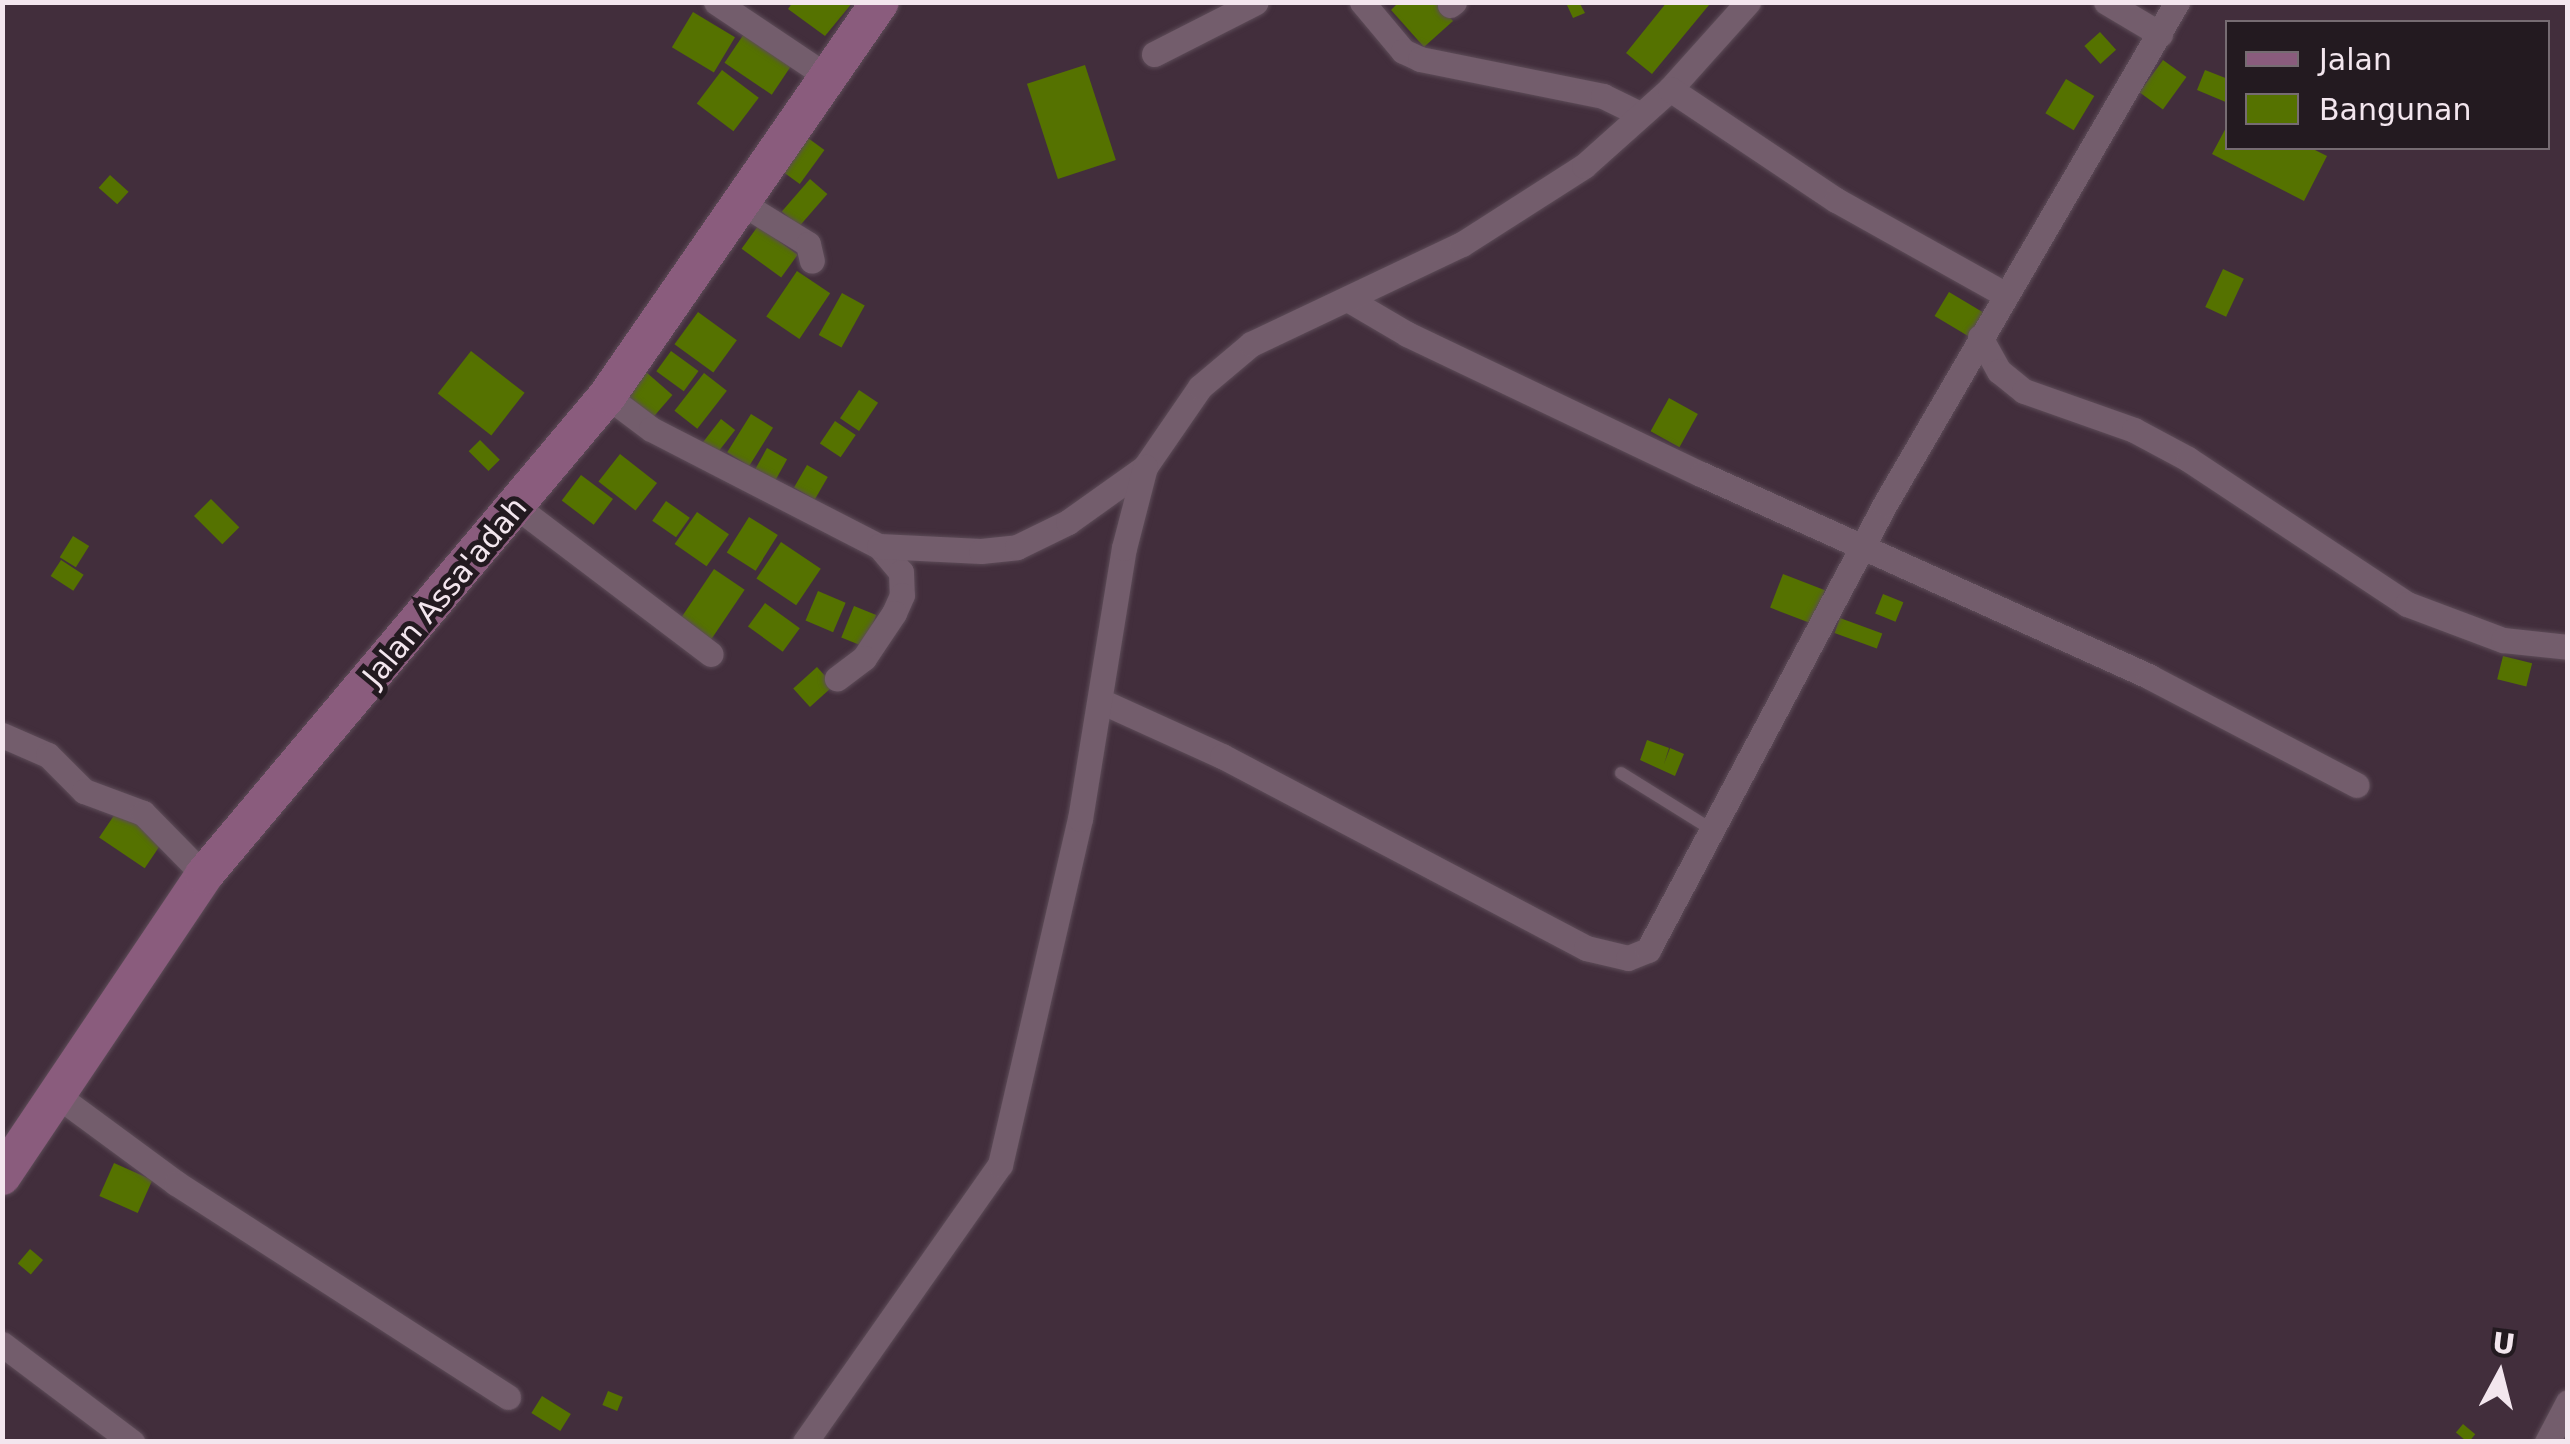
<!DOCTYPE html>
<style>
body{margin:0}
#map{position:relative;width:2570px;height:1444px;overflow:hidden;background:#422e3c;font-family:"DejaVu Sans",sans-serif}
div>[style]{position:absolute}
.building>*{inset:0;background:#557200;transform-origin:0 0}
.roads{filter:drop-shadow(0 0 2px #5d4c58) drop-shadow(0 0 2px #5d4c58)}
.lane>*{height:12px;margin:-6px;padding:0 6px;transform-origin:6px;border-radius:6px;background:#735d6c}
.street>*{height:25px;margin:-12.5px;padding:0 12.5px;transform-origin:12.5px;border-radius:12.5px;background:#735d6c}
.secondary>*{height:38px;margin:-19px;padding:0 19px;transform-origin:19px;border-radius:19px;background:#8a5c7d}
span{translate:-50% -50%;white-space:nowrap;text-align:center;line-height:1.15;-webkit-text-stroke:10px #231a20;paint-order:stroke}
.street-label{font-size:30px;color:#f3e6ee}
.frame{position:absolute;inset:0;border:5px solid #f3e6ee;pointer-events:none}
.legend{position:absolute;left:2225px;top:20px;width:325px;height:130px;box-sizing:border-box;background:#231a20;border:2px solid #766c72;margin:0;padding:12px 18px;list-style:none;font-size:30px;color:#f3e6ee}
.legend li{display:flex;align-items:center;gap:20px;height:50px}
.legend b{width:50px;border:2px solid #766c72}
.north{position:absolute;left:2450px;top:1324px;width:100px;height:100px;-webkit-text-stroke:8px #231a20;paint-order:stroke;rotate:7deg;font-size:28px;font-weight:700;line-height:40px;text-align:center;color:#f3e6ee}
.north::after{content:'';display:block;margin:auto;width:35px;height:45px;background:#f3e6ee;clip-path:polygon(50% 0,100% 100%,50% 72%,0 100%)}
</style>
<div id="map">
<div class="building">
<div style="clip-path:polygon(793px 2px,853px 2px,825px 36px,788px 9px)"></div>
<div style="clip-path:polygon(1399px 2px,1436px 2px,1453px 21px,1424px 47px,1391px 10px)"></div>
<div style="clip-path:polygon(1579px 2px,1585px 13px,1573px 18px,1567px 5px)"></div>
<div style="clip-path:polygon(1667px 2px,1709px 5px,1652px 74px,1626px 53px)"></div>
<div style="left:693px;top:12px;width:49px;height:41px;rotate:31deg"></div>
<div style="left:748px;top:28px;width:57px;height:42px;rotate:34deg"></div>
<div style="left:2100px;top:32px;width:24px;height:21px;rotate:48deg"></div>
<div style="left:2163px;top:60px;width:29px;height:40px;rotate:36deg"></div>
<div style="left:1085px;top:65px;width:100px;height:61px;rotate:72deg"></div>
<div style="left:722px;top:70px;width:46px;height:42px;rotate:37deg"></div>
<div style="clip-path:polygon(2205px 70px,2228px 79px,2228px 103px,2197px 90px)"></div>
<div style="left:2066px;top:79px;width:33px;height:40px;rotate:31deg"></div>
<div style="clip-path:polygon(2228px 124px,2228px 148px,2311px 148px,2327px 156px,2304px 201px,2212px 154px)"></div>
<div style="left:801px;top:133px;width:29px;height:42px;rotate:36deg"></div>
<div style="left:110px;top:175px;width:25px;height:17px;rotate:42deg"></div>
<div style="left:810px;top:179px;width:23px;height:43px;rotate:41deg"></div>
<div style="left:758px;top:226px;width:49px;height:28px;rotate:36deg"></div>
<div style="left:2223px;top:269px;width:23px;height:42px;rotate:25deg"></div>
<div style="left:797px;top:271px;width:40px;height:55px;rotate:34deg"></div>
<div style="left:1949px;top:292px;width:41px;height:28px;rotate:31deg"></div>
<div style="left:842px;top:293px;width:26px;height:48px;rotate:29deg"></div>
<div style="left:698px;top:312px;width:48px;height:40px;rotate:36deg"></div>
<div style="left:471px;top:351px;width:68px;height:54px;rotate:38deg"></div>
<div style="left:671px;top:351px;width:34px;height:25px;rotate:36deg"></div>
<div style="left:646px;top:372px;width:35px;height:37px;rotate:41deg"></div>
<div style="left:704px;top:373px;width:29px;height:48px;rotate:38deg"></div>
<div style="left:859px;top:390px;width:23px;height:34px;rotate:34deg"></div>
<div style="left:1669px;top:398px;width:33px;height:38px;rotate:29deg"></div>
<div style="left:751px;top:414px;width:26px;height:45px;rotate:32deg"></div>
<div style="left:721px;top:419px;width:18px;height:31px;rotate:38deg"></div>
<div style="left:835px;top:421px;width:25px;height:27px;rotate:34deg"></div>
<div style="left:480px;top:440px;width:28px;height:16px;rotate:45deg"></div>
<div style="left:767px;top:448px;width:23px;height:31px;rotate:29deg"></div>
<div style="left:620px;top:454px;width:47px;height:35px;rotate:38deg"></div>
<div style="left:807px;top:465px;width:24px;height:26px;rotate:30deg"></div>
<div style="left:581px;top:475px;width:40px;height:32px;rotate:37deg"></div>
<div style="left:211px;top:499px;width:40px;height:24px;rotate:45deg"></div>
<div style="left:666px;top:501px;width:29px;height:24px;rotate:35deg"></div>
<div style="left:697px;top:512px;width:39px;height:39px;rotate:35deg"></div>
<div style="left:749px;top:517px;width:34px;height:42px;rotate:32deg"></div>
<div style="left:73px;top:536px;width:19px;height:25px;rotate:32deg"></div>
<div style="left:781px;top:542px;width:48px;height:44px;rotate:34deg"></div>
<div style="left:61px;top:560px;width:27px;height:19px;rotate:33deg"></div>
<div style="left:714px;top:569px;width:37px;height:63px;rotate:34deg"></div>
<div style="left:1783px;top:574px;width:45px;height:36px;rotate:21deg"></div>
<div style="left:818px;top:591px;width:30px;height:32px;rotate:23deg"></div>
<div style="left:1883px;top:594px;width:22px;height:21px;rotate:22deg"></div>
<div style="left:765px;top:603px;width:43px;height:29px;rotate:36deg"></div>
<div style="left:854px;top:606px;width:24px;height:34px;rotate:22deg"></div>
<div style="left:1840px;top:618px;width:45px;height:16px;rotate:20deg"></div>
<div style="left:2503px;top:656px;width:30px;height:24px;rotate:14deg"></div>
<div style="left:817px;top:667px;width:25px;height:32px;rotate:48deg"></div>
<div style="clip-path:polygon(1647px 740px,1669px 748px,1664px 764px,1670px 748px,1684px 754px,1675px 776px,1640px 760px)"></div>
<div style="left:117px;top:811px;width:55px;height:32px;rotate:34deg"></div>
<div style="left:114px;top:1163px;width:42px;height:36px;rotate:24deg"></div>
<div style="left:30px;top:1249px;width:17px;height:19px;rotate:40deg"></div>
<div style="left:608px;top:1391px;width:16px;height:15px;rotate:22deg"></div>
<div style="left:542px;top:1396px;width:34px;height:20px;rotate:32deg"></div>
<div style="left:2463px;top:1424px;width:16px;height:11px;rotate:40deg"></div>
</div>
<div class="roads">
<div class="lane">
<div style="left:1621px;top:773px;width:110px;rotate:31.9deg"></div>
</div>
<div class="street">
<div style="left:716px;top:2px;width:135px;rotate:33.8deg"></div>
<div style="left:1362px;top:2px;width:64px;rotate:50.1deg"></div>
<div style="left:1403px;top:51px;width:19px;rotate:25deg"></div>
<div style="left:1420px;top:59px;width:187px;rotate:11.4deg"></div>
<div style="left:1603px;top:96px;width:41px;rotate:25.9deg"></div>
<div style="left:2106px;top:2px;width:63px;rotate:30.7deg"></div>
<div style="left:1450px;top:5px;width:5px;rotate:-37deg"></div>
<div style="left:1154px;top:54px;width:114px;rotate:-27deg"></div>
<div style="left:1670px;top:89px;width:117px;rotate:-48.1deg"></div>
<div style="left:745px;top:205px;width:74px;rotate:31.8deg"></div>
<div style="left:808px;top:244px;width:17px;rotate:77deg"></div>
<div style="left:1351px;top:301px;width:65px;rotate:30.5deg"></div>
<div style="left:1407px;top:334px;width:326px;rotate:25.5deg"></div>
<div style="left:1701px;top:474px;width:493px;rotate:24.3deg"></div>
<div style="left:2150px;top:677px;width:233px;rotate:27.6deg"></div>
<div style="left:1980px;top:337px;width:39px;rotate:61deg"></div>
<div style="left:1999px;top:371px;width:32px;rotate:39deg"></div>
<div style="left:2024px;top:391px;width:117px;rotate:19.5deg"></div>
<div style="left:2134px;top:430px;width:61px;rotate:28.2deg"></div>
<div style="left:2188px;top:459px;width:263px;rotate:33.5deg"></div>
<div style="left:2407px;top:604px;width:103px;rotate:20.6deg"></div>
<div style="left:2503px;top:640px;width:65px;rotate:6.1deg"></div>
<div style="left:607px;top:396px;width:55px;rotate:36.9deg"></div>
<div style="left:651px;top:429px;width:256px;rotate:27.2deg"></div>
<div style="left:879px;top:546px;width:34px;rotate:50deg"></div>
<div style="left:901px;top:572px;width:23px;rotate:88deg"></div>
<div style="left:902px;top:595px;width:20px;rotate:114deg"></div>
<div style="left:894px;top:613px;width:54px;rotate:123.7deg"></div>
<div style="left:864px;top:658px;width:34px;rotate:143deg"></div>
<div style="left:517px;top:507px;width:243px;rotate:37.2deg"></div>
<div style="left:879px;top:546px;width:102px;rotate:2.8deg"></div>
<div style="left:981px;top:551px;width:36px;rotate:-6deg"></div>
<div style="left:1017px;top:547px;width:57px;rotate:-26.1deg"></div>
<div style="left:1068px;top:522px;width:95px;rotate:-35.5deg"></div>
<div style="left:1145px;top:467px;width:97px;rotate:-55.5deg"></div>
<div style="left:1200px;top:387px;width:67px;rotate:-40.1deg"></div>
<div style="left:1251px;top:344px;width:233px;rotate:-25.4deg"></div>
<div style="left:1462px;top:244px;width:145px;rotate:-32.6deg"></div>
<div style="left:1584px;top:166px;width:115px;rotate:-41.8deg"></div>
<div style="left:1670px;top:89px;width:200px;rotate:33.8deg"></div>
<div style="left:1836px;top:200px;width:193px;rotate:29.2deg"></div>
<div style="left:1103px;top:702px;width:131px;rotate:24.4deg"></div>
<div style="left:1222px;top:756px;width:412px;rotate:27.8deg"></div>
<div style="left:1586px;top:948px;width:43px;rotate:13.4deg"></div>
<div style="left:1628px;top:958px;width:22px;rotate:-22deg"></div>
<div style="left:1648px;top:950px;width:505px;rotate:-62.01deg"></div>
<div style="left:1885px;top:504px;width:581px;rotate:-59.81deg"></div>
<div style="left:2px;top:735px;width:50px;rotate:23.5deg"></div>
<div style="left:48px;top:755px;width:51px;rotate:45deg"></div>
<div style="left:84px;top:791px;width:63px;rotate:20.4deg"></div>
<div style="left:143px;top:813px;width:87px;rotate:45.5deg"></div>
<div style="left:58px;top:1096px;width:147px;rotate:36.4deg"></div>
<div style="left:176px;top:1183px;width:395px;rotate:32.8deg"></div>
<div style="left:2px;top:1344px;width:163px;rotate:37deg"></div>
<div style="left:805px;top:1442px;width:339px;rotate:-54.9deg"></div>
<div style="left:1000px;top:1165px;width:355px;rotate:-77deg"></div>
<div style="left:1080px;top:819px;width:275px;rotate:-80.8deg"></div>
<div style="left:1124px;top:548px;width:84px;rotate:-75.5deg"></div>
<div style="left:2547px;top:1442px;width:45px;rotate:-62.3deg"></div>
</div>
<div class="secondary">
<div style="left:2px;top:1176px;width:362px;rotate:-56.1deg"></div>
<div style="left:204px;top:875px;width:626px;rotate:-49.92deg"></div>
<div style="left:607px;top:396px;width:479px;rotate:-55.3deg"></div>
</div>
</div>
<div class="street-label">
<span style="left:445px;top:592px;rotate:-50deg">Jalan Assa'adah</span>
</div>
<div class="frame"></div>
<ul class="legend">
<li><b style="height:12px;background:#8a5c7d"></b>Jalan</li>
<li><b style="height:28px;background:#557200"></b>Bangunan</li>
</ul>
<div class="north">U</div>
</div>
